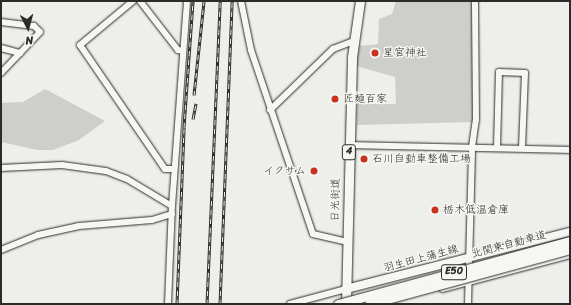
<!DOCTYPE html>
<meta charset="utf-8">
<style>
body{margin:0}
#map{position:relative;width:571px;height:305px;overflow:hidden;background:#eeeeea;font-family:Sriracha,"Klee One",sans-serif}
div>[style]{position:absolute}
.green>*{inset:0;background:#cececa}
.roads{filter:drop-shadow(0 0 1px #2b2b2b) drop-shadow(0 0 1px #2b2b2b)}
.minor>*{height:6px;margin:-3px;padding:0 3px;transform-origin:3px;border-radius:3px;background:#f6f6f2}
.major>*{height:8px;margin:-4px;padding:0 4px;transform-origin:4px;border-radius:4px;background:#f6f6f2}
.highway>*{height:9px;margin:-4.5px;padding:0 4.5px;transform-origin:4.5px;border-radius:4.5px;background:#f6f6f2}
.rail>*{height:3px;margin-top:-1.5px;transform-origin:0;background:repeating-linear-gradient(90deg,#f6f6f2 0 4.5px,#2b2b2b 0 9px);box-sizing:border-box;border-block:1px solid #2b2b2b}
.bridges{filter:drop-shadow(0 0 1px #2b2b2b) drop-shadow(0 0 1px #2b2b2b)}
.highway-bridge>*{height:9px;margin:-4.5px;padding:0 4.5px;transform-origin:4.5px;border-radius:4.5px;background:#f6f6f2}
.dots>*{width:11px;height:11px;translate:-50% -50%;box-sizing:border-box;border:2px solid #f6f6f2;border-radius:50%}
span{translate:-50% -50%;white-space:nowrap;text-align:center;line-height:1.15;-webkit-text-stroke:3px #f6f6f2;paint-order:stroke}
.shield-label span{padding:1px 3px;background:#f6f6f2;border:1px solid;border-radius:3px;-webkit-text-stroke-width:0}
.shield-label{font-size:10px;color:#2b2b2b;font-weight:700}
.poi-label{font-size:11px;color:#2b2b2b}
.left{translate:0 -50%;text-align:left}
.right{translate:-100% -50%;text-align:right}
.street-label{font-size:11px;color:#2b2b2b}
.frame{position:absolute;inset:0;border:2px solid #2b2b2b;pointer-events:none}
.north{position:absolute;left:8px;top:8px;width:40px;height:40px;-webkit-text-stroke:3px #f6f6f2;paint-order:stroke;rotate:174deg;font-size:11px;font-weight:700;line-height:16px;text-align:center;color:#2b2b2b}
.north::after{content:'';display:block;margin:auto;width:14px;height:18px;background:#2b2b2b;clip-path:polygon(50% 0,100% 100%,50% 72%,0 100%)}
</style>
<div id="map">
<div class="green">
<div style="clip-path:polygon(396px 1px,472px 1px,474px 122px,357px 125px,357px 104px,396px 104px,395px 77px,356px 66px,359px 46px,378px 44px,379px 19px,392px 14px)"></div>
<div style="clip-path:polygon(45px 89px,105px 121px,79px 140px,53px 150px,38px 150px,1px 142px,1px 103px,23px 102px)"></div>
</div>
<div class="roads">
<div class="minor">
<div style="left:133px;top:1px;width:69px;rotate:140.3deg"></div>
<div style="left:80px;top:45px;width:150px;rotate:55.6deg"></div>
<div style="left:165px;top:169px;width:9px"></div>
<div style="left:140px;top:1px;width:62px;rotate:52.2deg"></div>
<div style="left:178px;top:50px;width:5px;rotate:11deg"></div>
<div style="left:241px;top:1px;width:50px;rotate:78.5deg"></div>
<div style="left:251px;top:50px;width:194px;rotate:71.4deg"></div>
<div style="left:313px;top:234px;width:35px;rotate:13deg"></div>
<div style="left:1px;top:22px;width:33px;rotate:7deg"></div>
<div style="left:34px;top:26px;width:8px;rotate:45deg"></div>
<div style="left:40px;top:32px;width:57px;rotate:133.6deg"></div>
<div style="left:1px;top:48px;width:20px;rotate:15deg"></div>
<div style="left:270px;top:110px;width:88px;rotate:-44.1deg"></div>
<div style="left:333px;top:49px;width:22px;rotate:-21deg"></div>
<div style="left:349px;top:145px;width:221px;rotate:1.3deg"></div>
<div style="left:497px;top:148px;width:76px;rotate:-88.5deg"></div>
<div style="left:499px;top:72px;width:26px;rotate:2deg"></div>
<div style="left:525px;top:73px;width:75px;rotate:92.3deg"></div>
<div style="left:1px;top:168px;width:61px;rotate:-2.8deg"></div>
<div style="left:62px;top:165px;width:44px;rotate:7.8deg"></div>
<div style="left:106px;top:171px;width:22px;rotate:21deg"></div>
<div style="left:127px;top:179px;width:52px;rotate:31deg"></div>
<div style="left:1px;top:250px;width:40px;rotate:-22deg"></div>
<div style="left:38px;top:235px;width:42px;rotate:-12.4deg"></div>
<div style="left:79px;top:226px;width:73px;rotate:-4.7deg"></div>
<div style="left:152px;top:220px;width:21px;rotate:-17deg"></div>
<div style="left:168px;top:304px;width:98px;rotate:-87.7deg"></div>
<div style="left:172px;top:206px;width:206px;rotate:-85.8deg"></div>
<div style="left:290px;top:304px;width:58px;rotate:-15deg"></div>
<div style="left:468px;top:304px;width:157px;rotate:-88.5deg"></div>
<div style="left:472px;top:147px;width:27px;rotate:-82deg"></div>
<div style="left:476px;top:120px;width:119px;rotate:-90.5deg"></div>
</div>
<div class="major">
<div style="left:443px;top:288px;width:131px;rotate:-15deg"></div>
<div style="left:346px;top:289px;width:231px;rotate:-14.3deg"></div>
</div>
<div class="highway">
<div style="left:346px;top:304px;width:247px;rotate:-88.6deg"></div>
<div style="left:352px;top:57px;width:57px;rotate:-81.9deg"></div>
</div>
</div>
<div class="rail">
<div style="left:194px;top:95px;width:95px;rotate:-83.9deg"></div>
<div style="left:193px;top:119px;width:16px;rotate:-79deg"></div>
<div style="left:177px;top:304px;width:177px;rotate:-87.7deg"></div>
<div style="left:184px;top:127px;width:126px;rotate:-85.9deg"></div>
<div style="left:207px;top:304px;width:303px;rotate:-87.5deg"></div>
<div style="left:220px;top:304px;width:303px;rotate:-87.7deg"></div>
</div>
<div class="bridges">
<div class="highway-bridge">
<div style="left:338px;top:304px;width:240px;rotate:-15.2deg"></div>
<div style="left:369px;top:304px;width:208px;rotate:-15.3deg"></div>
</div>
</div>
<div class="dots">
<div style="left:375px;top:53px;background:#c8321e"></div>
<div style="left:335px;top:99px;background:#c8321e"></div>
<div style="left:364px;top:159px;background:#c8321e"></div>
<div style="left:314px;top:171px;background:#c8321e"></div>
<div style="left:435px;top:210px;background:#c8321e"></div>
</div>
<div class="shield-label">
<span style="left:349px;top:152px">4</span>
<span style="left:454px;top:272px">E50</span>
</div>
<div class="poi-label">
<span class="left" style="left:383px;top:53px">星宮神社</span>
<span class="left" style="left:343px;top:99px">匠麺百家</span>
<span class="left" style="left:372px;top:159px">石川自動車整備工場</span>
<span class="right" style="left:306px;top:171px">イクサム</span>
<span class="left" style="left:443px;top:210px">栃木低温倉庫</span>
</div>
<div class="street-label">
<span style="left:336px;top:200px;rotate:-89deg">日光街道</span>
<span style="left:509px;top:245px;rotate:-15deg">北関東自動車道</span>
<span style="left:421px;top:259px;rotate:-15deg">羽生田上蒲生線</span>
</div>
<div class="frame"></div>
<div class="north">N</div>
</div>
